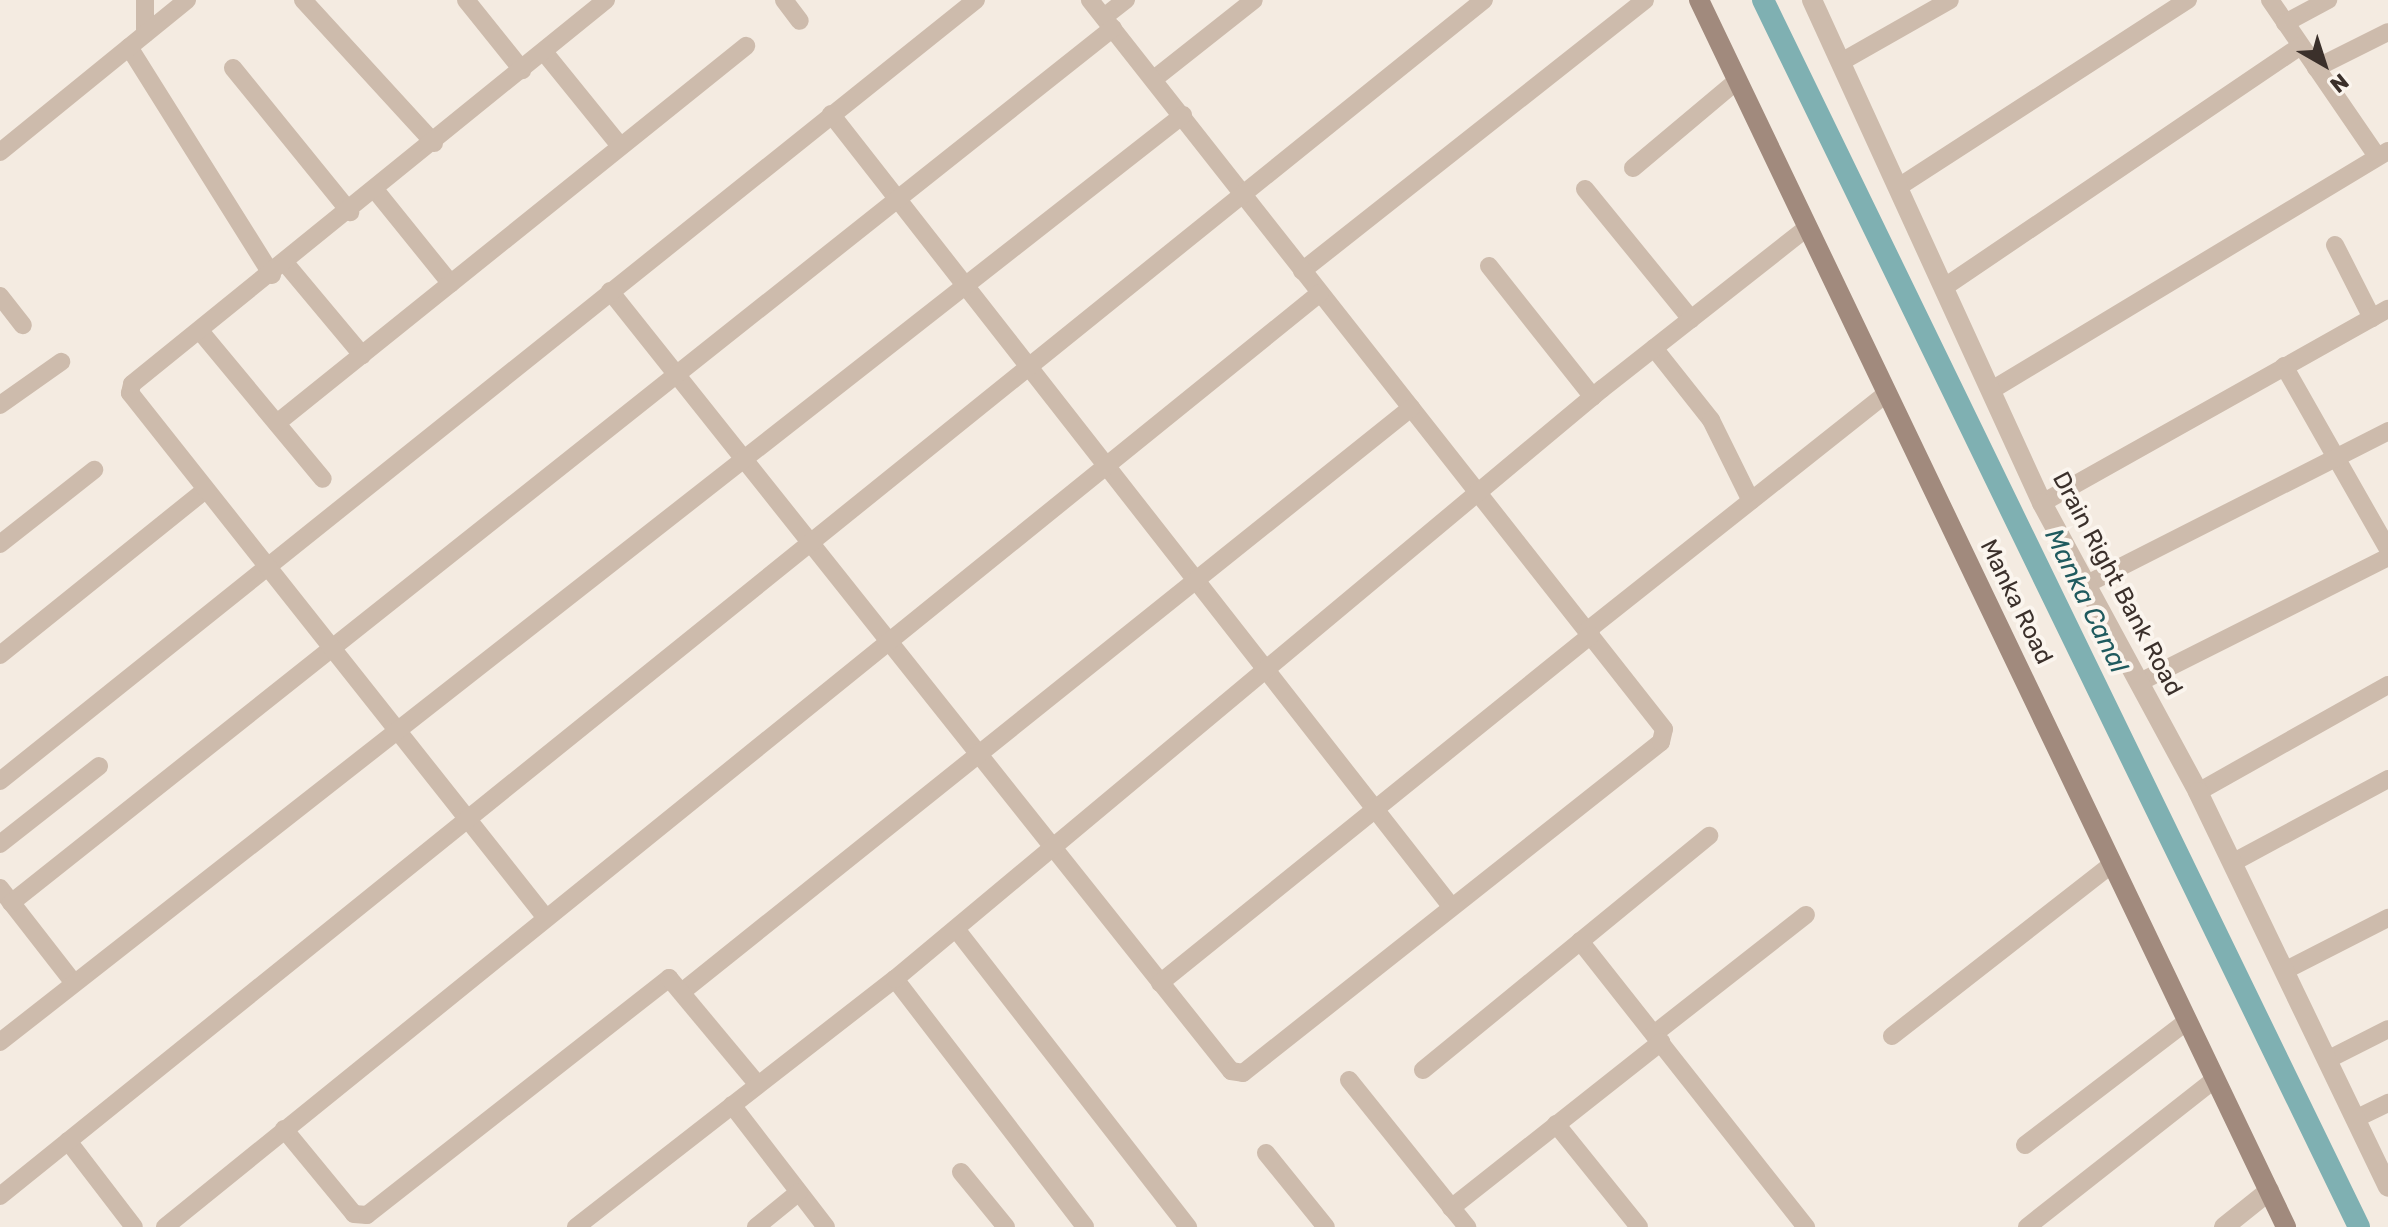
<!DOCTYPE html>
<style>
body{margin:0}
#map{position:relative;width:2388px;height:1227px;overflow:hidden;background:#f4ebe1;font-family:Rubik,sans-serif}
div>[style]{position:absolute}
.canal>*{height:22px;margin:-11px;padding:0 11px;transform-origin:11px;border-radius:11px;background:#7fb0b2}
.minor>*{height:18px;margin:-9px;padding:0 9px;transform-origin:9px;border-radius:9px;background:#cdbbac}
.tertiary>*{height:20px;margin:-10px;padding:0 10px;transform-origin:10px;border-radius:10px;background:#cdbbac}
.secondary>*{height:20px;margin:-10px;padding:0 10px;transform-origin:10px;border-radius:10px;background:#a18a7d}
span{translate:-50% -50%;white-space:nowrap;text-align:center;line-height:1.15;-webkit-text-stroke:8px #fbf5ee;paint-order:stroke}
.street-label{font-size:24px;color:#3b302b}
.water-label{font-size:26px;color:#1f5a5e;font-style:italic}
.north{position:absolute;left:2284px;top:24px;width:80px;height:80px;-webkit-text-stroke:6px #fbf5ee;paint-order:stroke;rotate:141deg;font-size:22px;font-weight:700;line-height:32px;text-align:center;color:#3b302b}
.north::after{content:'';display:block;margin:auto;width:28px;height:36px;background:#3b302b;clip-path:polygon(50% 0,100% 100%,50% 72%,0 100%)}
</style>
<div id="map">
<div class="canal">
<div style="left:1763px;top:0;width:1364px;rotate:64.09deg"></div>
</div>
<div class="minor">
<div style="left:145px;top:0;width:34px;rotate:90deg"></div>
<div style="left:303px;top:0;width:194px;rotate:47.5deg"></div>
<div style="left:466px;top:0;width:90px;rotate:51.3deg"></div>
<div style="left:784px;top:0;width:26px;rotate:53deg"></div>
<div style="left:2270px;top:0;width:189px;rotate:55.6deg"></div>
<div style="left:1104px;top:17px;width:28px;rotate:-38deg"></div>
<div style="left:2285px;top:23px;width:49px;rotate:-28.1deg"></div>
<div style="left:129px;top:47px;width:269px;rotate:57.9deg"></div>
<div style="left:544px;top:52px;width:121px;rotate:51deg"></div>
<div style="left:1841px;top:62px;width:125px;rotate:-29.6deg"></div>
<div style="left:233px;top:68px;width:186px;rotate:50.9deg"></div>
<div style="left:2316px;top:68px;width:80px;rotate:-26.6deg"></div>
<div style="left:1154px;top:79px;width:127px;rotate:-38.3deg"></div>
<div style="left:831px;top:114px;width:1004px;rotate:51.95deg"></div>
<div style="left:0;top:152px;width:241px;rotate:-39.1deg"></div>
<div style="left:1633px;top:168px;width:137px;rotate:-40deg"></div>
<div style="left:1900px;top:186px;width:343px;rotate:-32.9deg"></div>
<div style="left:1585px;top:189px;width:168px;rotate:50.8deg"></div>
<div style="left:376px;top:191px;width:119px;rotate:51.1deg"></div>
<div style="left:2335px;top:245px;width:82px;rotate:63.1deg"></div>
<div style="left:286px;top:264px;width:119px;rotate:50.1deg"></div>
<div style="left:1489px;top:266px;width:167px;rotate:51.6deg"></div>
<div style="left:1302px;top:271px;width:437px;rotate:-38.3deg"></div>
<div style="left:1946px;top:286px;width:428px;rotate:-34.1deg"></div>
<div style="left:610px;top:291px;width:997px;rotate:51.47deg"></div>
<div style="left:1231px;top:1071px;width:12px;rotate:9deg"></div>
<div style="left:1243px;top:1073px;width:533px;rotate:-38.37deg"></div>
<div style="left:1661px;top:742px;width:13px;rotate:-77deg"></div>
<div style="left:1664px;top:729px;width:928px;rotate:-128.22deg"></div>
<div style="left:0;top:296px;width:37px;rotate:52deg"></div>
<div style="left:200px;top:331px;width:192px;rotate:50.3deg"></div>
<div style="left:1654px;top:348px;width:92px;rotate:51.6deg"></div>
<div style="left:1711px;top:420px;width:90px;rotate:63.7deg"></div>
<div style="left:2284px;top:366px;width:210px;rotate:60.4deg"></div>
<div style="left:1995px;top:388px;width:459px;rotate:-31.1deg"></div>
<div style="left:0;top:405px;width:75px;rotate:-35.2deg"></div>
<div style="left:277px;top:423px;width:602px;rotate:-38.79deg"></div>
<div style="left:2042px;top:503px;width:397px;rotate:-29.3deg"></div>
<div style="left:0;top:544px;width:120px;rotate:-38.2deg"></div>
<div style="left:2087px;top:584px;width:338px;rotate:-26.9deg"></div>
<div style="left:1588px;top:630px;width:382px;rotate:-38.4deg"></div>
<div style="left:0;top:655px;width:263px;rotate:-38.8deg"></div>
<div style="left:2140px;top:682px;width:278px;rotate:-26.7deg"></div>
<div style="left:0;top:781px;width:1250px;rotate:-38.67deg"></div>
<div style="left:2198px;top:792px;width:218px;rotate:-29.4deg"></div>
<div style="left:0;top:844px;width:126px;rotate:-38.2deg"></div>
<div style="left:2232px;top:863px;width:177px;rotate:-28.3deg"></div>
<div style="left:0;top:888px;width:120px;rotate:52.1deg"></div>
<div style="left:11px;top:903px;width:1407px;rotate:-38.45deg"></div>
<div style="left:546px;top:918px;width:670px;rotate:-128.39deg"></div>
<div style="left:130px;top:393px;width:9px;rotate:-77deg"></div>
<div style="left:132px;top:384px;width:610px;rotate:-39.01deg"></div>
<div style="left:956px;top:929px;width:378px;rotate:52.1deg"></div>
<div style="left:1580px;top:941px;width:365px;rotate:51.7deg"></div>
<div style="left:2284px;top:971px;width:117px;rotate:-27deg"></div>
<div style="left:895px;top:979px;width:312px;rotate:52.5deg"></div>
<div style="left:1160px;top:983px;width:554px;rotate:-38.92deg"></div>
<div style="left:683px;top:991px;width:933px;rotate:-38.69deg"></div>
<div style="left:1654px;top:1034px;width:193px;rotate:-38.1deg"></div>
<div style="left:1892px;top:1036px;width:279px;rotate:-38deg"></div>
<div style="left:0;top:1042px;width:1503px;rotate:-38.08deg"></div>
<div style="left:2327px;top:1060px;width:68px;rotate:-26.9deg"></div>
<div style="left:1423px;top:1070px;width:370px;rotate:-39.3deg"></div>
<div style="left:1349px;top:1080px;width:189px;rotate:51.2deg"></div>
<div style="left:732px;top:1105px;width:154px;rotate:52.4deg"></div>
<div style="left:2355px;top:1119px;width:37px;rotate:-26deg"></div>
<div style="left:1556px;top:1124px;width:132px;rotate:51.1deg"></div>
<div style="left:284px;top:1129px;width:110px;rotate:50.5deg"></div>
<div style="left:354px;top:1214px;width:13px;rotate:4deg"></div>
<div style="left:367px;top:1215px;width:384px;rotate:-38.1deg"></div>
<div style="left:669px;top:978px;width:139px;rotate:50.2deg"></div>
<div style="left:68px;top:1141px;width:108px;rotate:52.5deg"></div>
<div style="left:2025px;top:1145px;width:204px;rotate:-37.4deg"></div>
<div style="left:1266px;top:1153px;width:95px;rotate:51deg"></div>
<div style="left:961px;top:1172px;width:71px;rotate:50.7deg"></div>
<div style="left:0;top:1196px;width:1906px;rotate:-38.87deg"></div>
<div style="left:1451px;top:1208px;width:268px;rotate:-38.3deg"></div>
<div style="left:165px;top:1227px;width:1485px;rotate:-38.96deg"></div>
<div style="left:576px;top:1227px;width:404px;rotate:-37.9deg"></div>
<div style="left:895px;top:979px;width:921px;rotate:-39.85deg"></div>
<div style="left:1602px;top:389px;width:262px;rotate:-38.2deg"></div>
<div style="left:756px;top:1227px;width:55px;rotate:-39.1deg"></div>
<div style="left:2027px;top:1227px;width:239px;rotate:-38.2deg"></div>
</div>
<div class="tertiary">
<div style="left:1812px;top:0;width:553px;rotate:65.43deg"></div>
<div style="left:2042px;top:503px;width:328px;rotate:61.6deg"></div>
<div style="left:2198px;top:792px;width:438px;rotate:64.3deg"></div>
<div style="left:2224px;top:1227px;width:58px;rotate:-38.7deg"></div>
</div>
<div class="secondary">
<div style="left:1699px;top:0;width:1360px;rotate:64.43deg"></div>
</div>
<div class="street-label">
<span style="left:2117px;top:584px;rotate:62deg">Drain Right Bank Road</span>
<span style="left:2016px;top:602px;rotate:64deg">Manka Road</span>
</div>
<div class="water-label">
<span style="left:2086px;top:601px;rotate:64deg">Manka Canal</span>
</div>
<div class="north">N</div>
</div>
